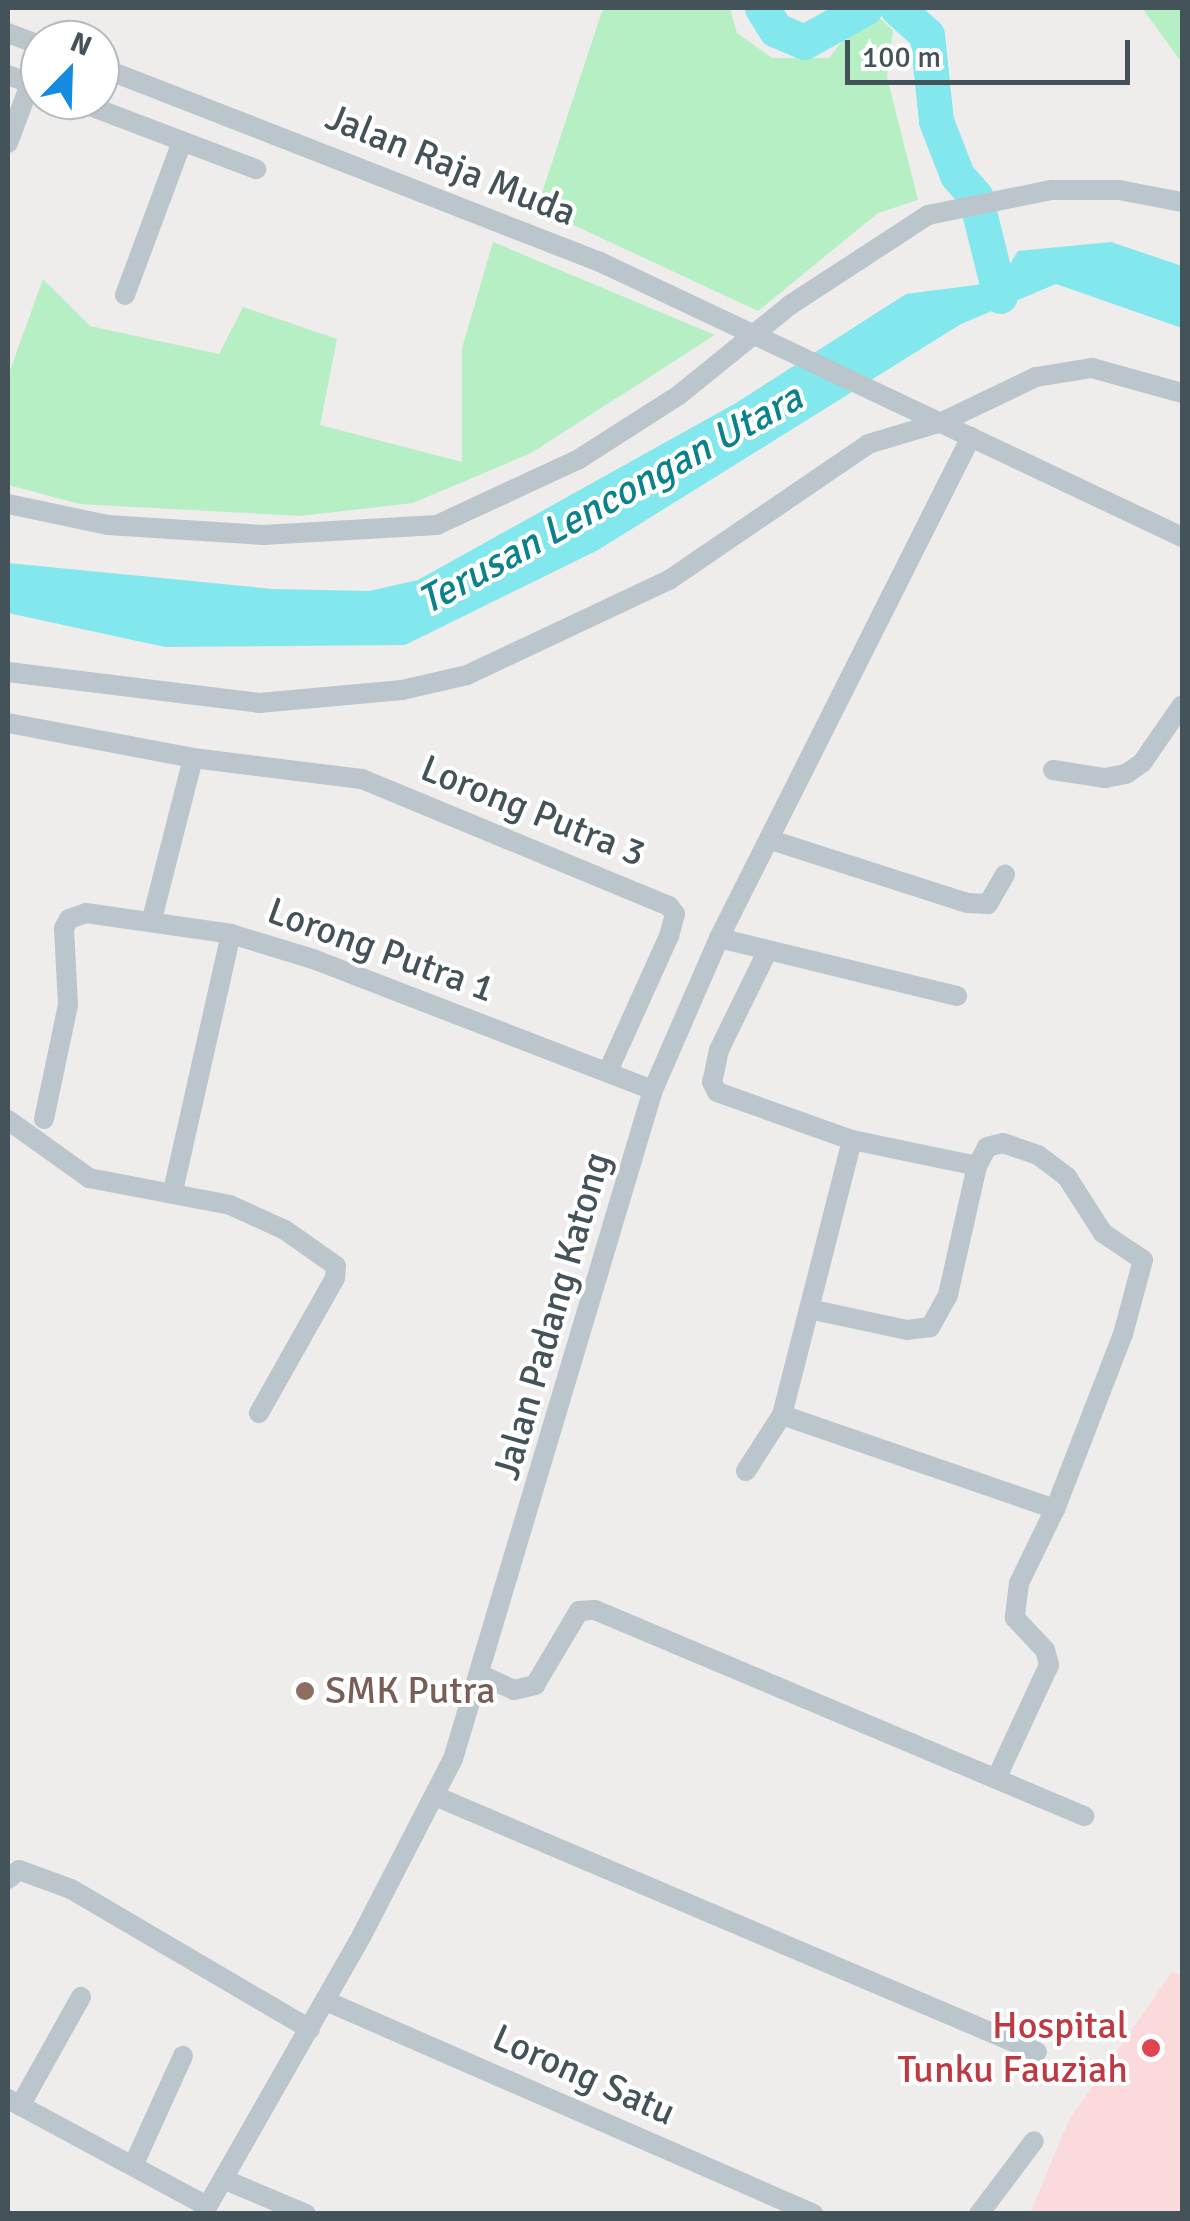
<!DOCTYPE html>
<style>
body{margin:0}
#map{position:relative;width:1190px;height:2221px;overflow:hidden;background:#efecec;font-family:Signika,sans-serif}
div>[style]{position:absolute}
.medical>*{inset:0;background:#fbdadc}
.green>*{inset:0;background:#b7efc5}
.water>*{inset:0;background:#83e7ee}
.river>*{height:35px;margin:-17.5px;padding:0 17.5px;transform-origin:17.5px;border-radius:17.5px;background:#83e7ee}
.minor>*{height:20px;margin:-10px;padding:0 10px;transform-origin:10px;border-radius:10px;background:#bac6cc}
.dots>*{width:28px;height:28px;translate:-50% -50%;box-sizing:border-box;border:5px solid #fff;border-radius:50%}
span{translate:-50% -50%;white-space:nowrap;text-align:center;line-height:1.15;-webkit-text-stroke:8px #fff;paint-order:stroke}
.street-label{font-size:38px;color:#44535a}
.education-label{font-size:38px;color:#785e54}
.left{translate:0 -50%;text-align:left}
.health-label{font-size:38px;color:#be3a42}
.right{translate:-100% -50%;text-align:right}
.water-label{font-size:40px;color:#0a828b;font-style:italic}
.frame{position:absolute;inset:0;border:10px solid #44535a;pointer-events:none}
.north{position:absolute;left:20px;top:20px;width:100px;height:100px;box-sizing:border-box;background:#fff;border:2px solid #b4babd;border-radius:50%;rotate:23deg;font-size:28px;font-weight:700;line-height:40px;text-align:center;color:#44535a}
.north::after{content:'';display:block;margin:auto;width:35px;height:45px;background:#138be1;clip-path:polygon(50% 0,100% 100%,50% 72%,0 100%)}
.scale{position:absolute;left:845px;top:40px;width:285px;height:45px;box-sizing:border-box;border:5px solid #44535a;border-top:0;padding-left:12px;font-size:30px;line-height:35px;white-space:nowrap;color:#44535a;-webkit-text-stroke:8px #fff;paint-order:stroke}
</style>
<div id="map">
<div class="medical">
<div style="clip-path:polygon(1172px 1972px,1182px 1976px,1182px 2213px,1030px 2213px,1069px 2120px)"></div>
</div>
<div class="green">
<div style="clip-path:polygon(603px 8px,730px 8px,737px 33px,772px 58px,829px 58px,868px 8px,893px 30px,887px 77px,918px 200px,878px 213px,758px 311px,537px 208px)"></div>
<div style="clip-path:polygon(1142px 8px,1182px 8px,1182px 63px)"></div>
<div style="clip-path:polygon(493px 242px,715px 335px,531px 453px,413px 503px,300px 516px,80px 504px,8px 485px,8px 376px,43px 279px,90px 326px,219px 354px,243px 307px,337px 339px,320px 425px,462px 462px,462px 348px)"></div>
</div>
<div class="water">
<div style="clip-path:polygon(1111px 242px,1182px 266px,1182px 328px,1056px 284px,961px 324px,598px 550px,405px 645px,165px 647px,8px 613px,8px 563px,273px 589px,369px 591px,418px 580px,736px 403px,906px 294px,999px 282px,1018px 251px)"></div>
</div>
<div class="river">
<div style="left:762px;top:8px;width:26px;rotate:58deg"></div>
<div style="left:776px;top:30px;width:30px;rotate:23deg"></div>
<div style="left:804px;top:42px;width:70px;rotate:-29.1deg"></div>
<div style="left:897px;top:8px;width:40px;rotate:42deg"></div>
<div style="left:927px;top:35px;width:86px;rotate:84deg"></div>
<div style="left:936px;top:121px;width:58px;rotate:68.7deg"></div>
<div style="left:957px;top:175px;width:28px;rotate:49deg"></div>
<div style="left:975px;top:196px;width:103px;rotate:76deg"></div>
</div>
<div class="minor">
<div style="left:8px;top:33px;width:34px;rotate:21deg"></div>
<div style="left:100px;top:67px;width:537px;rotate:21.31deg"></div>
<div style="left:600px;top:262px;width:644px;rotate:25.29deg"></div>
<div style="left:8px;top:75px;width:34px;rotate:21deg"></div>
<div style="left:74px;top:100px;width:195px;rotate:20.8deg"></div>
<div style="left:8px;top:143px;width:91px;rotate:-69.4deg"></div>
<div style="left:125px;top:295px;width:163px;rotate:-69.6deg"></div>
<div style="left:8px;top:504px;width:102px;rotate:11.9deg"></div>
<div style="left:108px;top:525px;width:155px;rotate:3.7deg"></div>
<div style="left:263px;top:535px;width:174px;rotate:-3.3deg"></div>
<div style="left:437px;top:525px;width:157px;rotate:-24.9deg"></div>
<div style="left:579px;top:459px;width:119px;rotate:-32.6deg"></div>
<div style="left:679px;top:395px;width:143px;rotate:-39deg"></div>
<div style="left:790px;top:305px;width:165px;rotate:-33.1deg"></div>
<div style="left:928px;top:215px;width:126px;rotate:-11.5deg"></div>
<div style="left:1051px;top:190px;width:68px"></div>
<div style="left:1119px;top:190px;width:64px;rotate:10.8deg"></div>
<div style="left:8px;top:672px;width:253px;rotate:7deg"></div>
<div style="left:259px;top:703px;width:144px;rotate:-5.2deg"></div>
<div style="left:402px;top:690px;width:67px;rotate:-13deg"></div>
<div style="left:467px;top:675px;width:223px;rotate:-25.2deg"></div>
<div style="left:669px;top:580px;width:241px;rotate:-34.3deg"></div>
<div style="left:868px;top:444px;width:77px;rotate:-16.6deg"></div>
<div style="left:942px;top:422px;width:104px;rotate:-25.6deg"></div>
<div style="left:1036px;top:377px;width:57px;rotate:-9.1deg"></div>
<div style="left:1092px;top:368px;width:93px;rotate:15.5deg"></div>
<div style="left:8px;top:723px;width:188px;rotate:10.7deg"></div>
<div style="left:1053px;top:770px;width:53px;rotate:8.7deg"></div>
<div style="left:1105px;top:778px;width:21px;rotate:-11deg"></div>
<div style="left:1126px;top:774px;width:19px;rotate:-35deg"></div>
<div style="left:1142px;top:763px;width:70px;rotate:-55.4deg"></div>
<div style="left:771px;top:840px;width:206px;rotate:17.8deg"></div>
<div style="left:967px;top:903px;width:21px;rotate:3deg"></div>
<div style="left:988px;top:904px;width:34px;rotate:-60deg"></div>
<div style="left:152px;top:919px;width:166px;rotate:-75.7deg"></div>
<div style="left:193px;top:758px;width:170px;rotate:7.1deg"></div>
<div style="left:362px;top:779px;width:332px;rotate:22.5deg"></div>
<div style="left:669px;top:906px;width:10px;rotate:53deg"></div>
<div style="left:675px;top:914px;width:23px;rotate:105deg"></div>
<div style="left:669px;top:936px;width:146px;rotate:114.3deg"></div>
<div style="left:719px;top:938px;width:245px;rotate:13.7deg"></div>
<div style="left:767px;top:952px;width:109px;rotate:116.1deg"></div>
<div style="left:719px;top:1050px;width:33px;rotate:102deg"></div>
<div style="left:712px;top:1082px;width:11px;rotate:63deg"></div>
<div style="left:717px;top:1092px;width:143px;rotate:19.6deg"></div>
<div style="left:852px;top:1140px;width:128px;rotate:11.7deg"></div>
<div style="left:977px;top:1166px;width:132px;rotate:102.7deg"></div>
<div style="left:948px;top:1295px;width:37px;rotate:119deg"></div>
<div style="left:930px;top:1327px;width:23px;rotate:173deg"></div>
<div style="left:907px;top:1330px;width:100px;rotate:-167.9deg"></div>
<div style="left:44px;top:1119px;width:116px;rotate:-78.1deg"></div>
<div style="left:68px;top:1005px;width:77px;rotate:-93deg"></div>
<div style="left:64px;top:928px;width:10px;rotate:-61deg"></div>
<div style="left:69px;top:919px;width:18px;rotate:-19deg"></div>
<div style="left:86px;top:913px;width:147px;rotate:8.2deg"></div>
<div style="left:231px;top:934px;width:86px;rotate:17deg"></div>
<div style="left:313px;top:959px;width:364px;rotate:21.1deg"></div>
<div style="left:8px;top:1120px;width:100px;rotate:35.6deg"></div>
<div style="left:89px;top:1178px;width:144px;rotate:10.8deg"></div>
<div style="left:230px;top:1205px;width:60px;rotate:24.4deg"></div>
<div style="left:285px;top:1230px;width:62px;rotate:35.2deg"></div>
<div style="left:336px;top:1266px;width:12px;rotate:95deg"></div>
<div style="left:335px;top:1278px;width:155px;rotate:119.4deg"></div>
<div style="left:977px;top:1166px;width:21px;rotate:-62deg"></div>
<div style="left:987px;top:1147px;width:16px;rotate:-14deg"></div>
<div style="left:1003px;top:1143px;width:37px;rotate:19deg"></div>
<div style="left:1038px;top:1155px;width:36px;rotate:37deg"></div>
<div style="left:1067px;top:1177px;width:67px;rotate:57.3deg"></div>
<div style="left:1103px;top:1233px;width:48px;rotate:34deg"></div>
<div style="left:1143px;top:1260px;width:77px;rotate:105.1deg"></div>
<div style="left:1123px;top:1334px;width:188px;rotate:111.2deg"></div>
<div style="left:1055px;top:1509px;width:82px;rotate:115.9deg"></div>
<div style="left:1019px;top:1583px;width:35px;rotate:97deg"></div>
<div style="left:1015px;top:1618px;width:44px;rotate:46.8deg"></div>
<div style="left:1045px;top:1650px;width:16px;rotate:75deg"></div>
<div style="left:1049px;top:1665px;width:123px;rotate:114.9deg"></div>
<div style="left:173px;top:1191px;width:263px;rotate:-77.3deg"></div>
<div style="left:782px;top:1415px;width:289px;rotate:19deg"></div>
<div style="left:746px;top:1471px;width:67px;rotate:-57.3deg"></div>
<div style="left:782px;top:1415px;width:284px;rotate:-75.7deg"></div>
<div style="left:483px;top:1676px;width:34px;rotate:24deg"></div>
<div style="left:514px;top:1690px;width:22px;rotate:-13deg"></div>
<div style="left:535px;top:1685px;width:86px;rotate:-59.3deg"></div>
<div style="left:579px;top:1611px;width:16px;rotate:-4deg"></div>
<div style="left:595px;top:1610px;width:531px;rotate:22.84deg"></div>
<div style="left:435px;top:1796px;width:654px;rotate:23.04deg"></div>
<div style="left:8px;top:1879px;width:14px;rotate:-39deg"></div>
<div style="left:19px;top:1870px;width:55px;rotate:20.1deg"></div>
<div style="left:71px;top:1889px;width:277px;rotate:30.4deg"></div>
<div style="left:326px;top:2001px;width:532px;rotate:23.58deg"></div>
<div style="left:8px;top:2099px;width:226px;rotate:28.3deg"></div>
<div style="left:20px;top:2106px;width:125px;rotate:-60.8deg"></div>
<div style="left:133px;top:2166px;width:121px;rotate:-65.6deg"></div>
<div style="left:223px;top:2179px;width:90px;rotate:22.9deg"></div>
<div style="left:203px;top:2214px;width:321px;rotate:-60.3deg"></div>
<div style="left:362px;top:1935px;width:198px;rotate:-62.7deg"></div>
<div style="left:453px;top:1759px;width:698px;rotate:-73.36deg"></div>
<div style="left:653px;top:1090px;width:166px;rotate:-66.5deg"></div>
<div style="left:719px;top:938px;width:561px;rotate:-63.3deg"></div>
<div style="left:979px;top:2214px;width:91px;rotate:-53deg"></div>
</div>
<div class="dots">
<div style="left:305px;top:1691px;background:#8d6e63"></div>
<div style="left:1151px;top:2048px;background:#e0444e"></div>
</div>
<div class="street-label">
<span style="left:451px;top:165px;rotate:22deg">Jalan Raja Muda</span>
<span style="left:533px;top:811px;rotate:22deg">Lorong Putra 3</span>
<span style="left:381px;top:950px;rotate:20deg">Lorong Putra 1</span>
<span style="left:552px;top:1316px;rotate:-74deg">Jalan Padang Katong</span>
<span style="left:584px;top:2075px;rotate:24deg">Lorong Satu</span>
</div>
<div class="education-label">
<span class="left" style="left:325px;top:1691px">SMK Putra</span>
</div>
<div class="health-label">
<span class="right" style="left:1128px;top:2048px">Hospital<br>Tunku Fauziah</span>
</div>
<div class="water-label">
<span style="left:610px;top:499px;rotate:-29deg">Terusan Lencongan Utara</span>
</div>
<div class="frame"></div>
<div class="north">N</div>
<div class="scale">100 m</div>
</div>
